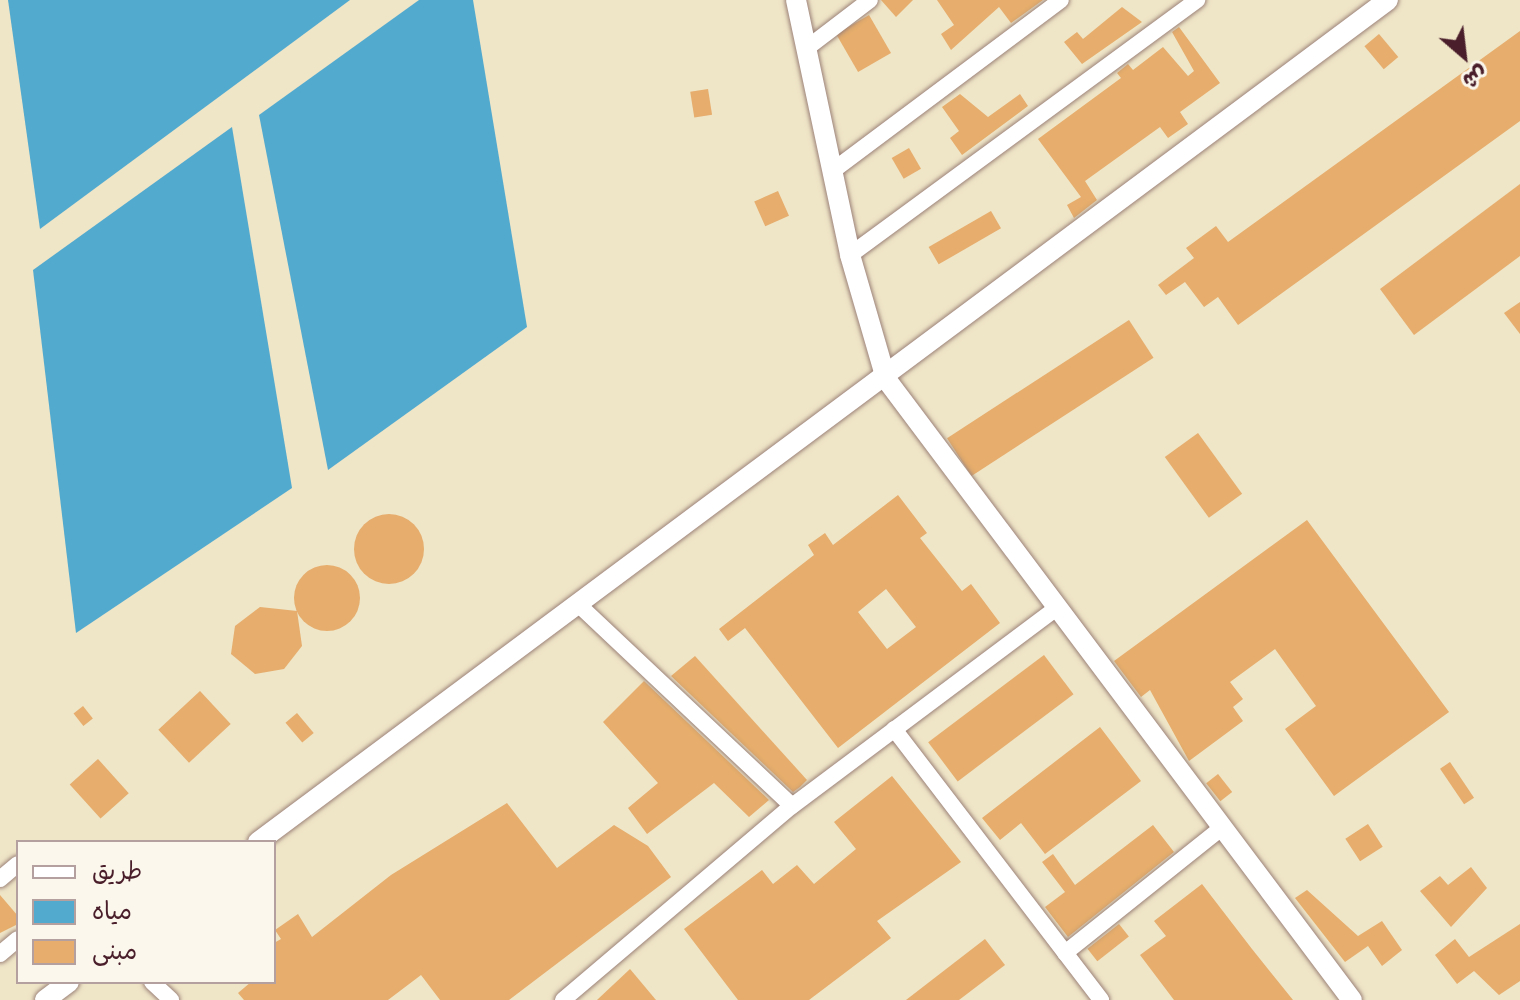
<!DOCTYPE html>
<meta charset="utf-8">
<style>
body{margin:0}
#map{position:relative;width:1520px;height:1000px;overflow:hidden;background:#efe5c7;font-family:Caveat,"Playpen Sans Arabic",sans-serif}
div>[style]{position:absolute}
.water>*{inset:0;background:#52aacf}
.building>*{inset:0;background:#e6ad6c;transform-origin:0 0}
.round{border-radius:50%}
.roads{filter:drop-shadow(0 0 2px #9c8279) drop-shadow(0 0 2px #9c8279)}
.minor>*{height:16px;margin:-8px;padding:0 8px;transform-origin:8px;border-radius:8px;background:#fff}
.tertiary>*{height:20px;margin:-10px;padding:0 10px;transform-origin:10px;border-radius:10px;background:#fff}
span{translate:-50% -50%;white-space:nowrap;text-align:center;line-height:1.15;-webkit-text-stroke:6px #fbf7ec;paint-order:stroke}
.legend{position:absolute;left:16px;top:840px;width:260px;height:144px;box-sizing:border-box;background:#fbf7ec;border:2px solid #b4a19f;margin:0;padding:10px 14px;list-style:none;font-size:24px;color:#4a1f2b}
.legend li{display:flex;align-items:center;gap:16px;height:40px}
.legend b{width:40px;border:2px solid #b4a19f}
.north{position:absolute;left:1424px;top:16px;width:80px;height:80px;-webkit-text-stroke:6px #fbf7ec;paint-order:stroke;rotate:152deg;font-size:22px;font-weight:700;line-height:32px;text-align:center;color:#4a1f2b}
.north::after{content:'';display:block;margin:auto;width:28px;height:36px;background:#4a1f2b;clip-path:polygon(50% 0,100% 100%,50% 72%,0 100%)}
</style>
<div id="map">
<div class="water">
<div style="clip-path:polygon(8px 0,350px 0,40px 229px)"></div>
<div style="clip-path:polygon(419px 0,473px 0,527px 327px,328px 470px,259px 115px)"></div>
<div style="clip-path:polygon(232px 127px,292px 488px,76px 633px,33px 270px)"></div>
</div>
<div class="building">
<div style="clip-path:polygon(881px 0,913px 0,896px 17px)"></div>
<div style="clip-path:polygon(937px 0,1043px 0,1011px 23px,999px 7px,951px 50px,941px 34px,954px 25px)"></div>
<div style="clip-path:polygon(1122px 7px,1142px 22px,1082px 64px,1064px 42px,1077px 32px,1083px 39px)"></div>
<div style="left:869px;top:15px;width:44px;height:38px;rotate:60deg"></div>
<div style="clip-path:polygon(1179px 27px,1220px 83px,1180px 112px,1188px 124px,1168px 138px,1160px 127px,1085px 181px,1097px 200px,1074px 218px,1067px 205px,1081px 197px,1038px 139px,1121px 78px,1117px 73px,1128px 64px,1133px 70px,1163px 47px,1188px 76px,1194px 71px,1172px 32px)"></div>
<div style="clip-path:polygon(1520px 31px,1520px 121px,1238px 325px,1218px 297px,1204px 307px,1185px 282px,1166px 295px,1158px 285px,1194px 258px,1186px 248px,1216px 226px,1228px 242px)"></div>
<div style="left:1379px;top:34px;width:30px;height:19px;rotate:50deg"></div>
<div style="left:708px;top:89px;width:26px;height:18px;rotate:81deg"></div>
<div style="clip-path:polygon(960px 94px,988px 117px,1020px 94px,1028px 106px,962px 155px,950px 138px,959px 131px,942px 107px)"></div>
<div style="left:909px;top:148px;width:24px;height:20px;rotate:60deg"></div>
<div style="clip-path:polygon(1520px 184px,1520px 256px,1414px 335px,1380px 289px)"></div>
<div style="left:778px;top:191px;width:27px;height:26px;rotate:66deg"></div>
<div style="left:991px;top:211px;width:20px;height:72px;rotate:60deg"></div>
<div style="clip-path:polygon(1520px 302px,1520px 334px,1504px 313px)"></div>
<div style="left:1129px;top:320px;width:45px;height:217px;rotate:57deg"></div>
<div style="left:1198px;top:433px;width:75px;height:41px;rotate:54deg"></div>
<div style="clip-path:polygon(evenodd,898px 495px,927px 533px,920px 538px,962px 591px,971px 584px,1000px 623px,838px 748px,745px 628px,728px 641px,719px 629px,814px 555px,808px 545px,825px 533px,833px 545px,898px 495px,886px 589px,916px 627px,887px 649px,858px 612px,886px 589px)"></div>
<div class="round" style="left:354px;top:514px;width:70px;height:70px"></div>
<div style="clip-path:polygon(1307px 520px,1449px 712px,1334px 796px,1285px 729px,1316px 706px,1275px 649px,1230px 682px,1243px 699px,1233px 707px,1243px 721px,1189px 761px,1150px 690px,1141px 697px,1114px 661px)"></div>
<div class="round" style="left:294px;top:565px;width:66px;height:66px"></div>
<div style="clip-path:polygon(260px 607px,297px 611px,302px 646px,284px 669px,255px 674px,231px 654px,235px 626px)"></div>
<div style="left:1044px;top:655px;width:49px;height:145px;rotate:53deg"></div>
<div style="clip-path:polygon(695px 656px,807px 780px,800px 787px,793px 792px,671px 676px)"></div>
<div style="clip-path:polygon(644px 681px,769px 800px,749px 817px,714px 783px,647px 834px,628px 808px,658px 783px,603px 722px)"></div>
<div style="left:200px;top:691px;width:45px;height:57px;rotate:47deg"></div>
<div style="left:83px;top:706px;width:16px;height:12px;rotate:52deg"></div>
<div style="left:297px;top:713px;width:26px;height:15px;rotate:50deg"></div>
<div style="clip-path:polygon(1100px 727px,1141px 781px,1045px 854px,1021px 823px,1000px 840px,982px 818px)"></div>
<div style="left:98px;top:759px;width:46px;height:38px;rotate:48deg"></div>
<div style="left:1450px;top:762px;width:43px;height:12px;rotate:56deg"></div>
<div style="left:1218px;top:774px;width:23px;height:15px;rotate:52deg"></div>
<div style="clip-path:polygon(892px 776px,961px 862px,877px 921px,891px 938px,809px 1000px,738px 1000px,684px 929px,762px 870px,773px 884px,797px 865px,814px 884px,856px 849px,834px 822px)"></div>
<div style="clip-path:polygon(507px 803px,557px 868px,614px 825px,648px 846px,671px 877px,509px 1000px,440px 1000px,421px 975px,388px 1000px,244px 1000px,238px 993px,251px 982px,274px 982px,274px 943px,281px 939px,275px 930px,298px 914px,312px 937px,391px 875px)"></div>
<div style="left:1368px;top:824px;width:27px;height:27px;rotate:57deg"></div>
<div style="clip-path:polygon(1153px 825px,1174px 852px,1068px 937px,1045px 907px,1065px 892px,1042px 862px,1053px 854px,1075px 885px)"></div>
<div style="clip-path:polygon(1471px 867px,1487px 888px,1451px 927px,1420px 891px,1440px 876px,1448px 885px)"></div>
<div style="clip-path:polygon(1202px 884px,1252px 949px,1293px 1000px,1174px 1000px,1140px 955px,1166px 936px,1154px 921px)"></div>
<div style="clip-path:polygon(1307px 890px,1358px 936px,1382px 921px,1402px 950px,1382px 966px,1368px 946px,1345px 962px,1295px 898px)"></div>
<div style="clip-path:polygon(0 895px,18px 916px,18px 924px,0 933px)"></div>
<div style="left:1119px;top:924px;width:16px;height:40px;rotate:52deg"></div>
<div style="clip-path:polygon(1520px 924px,1520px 981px,1499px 995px,1474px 971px,1457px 984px,1435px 955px,1455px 939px,1469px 957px)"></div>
<div style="clip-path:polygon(985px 939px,1005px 965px,959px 1000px,906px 1000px)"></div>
<div style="clip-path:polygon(630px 969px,656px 1000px,597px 1000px)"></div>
</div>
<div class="roads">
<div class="minor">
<div style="left:807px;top:48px;width:79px;rotate:-37.3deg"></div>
<div style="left:831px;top:172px;width:287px;rotate:-36.8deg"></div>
<div style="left:850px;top:255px;width:431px;rotate:-36.3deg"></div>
<div style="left:580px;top:606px;width:291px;rotate:43.3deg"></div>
<div style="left:894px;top:729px;width:341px;rotate:52.6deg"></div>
<div style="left:0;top:879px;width:23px;rotate:-40deg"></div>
<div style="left:1065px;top:953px;width:197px;rotate:-38.6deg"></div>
<div style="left:0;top:954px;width:23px;rotate:-40deg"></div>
<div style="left:152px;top:982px;width:26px;rotate:43deg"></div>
<div style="left:563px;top:1000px;width:300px;rotate:-40.3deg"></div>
<div style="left:792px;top:806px;width:331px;rotate:-36.8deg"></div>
</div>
<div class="tertiary">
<div style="left:796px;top:0;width:261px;rotate:78deg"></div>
<div style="left:850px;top:255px;width:129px;rotate:73.8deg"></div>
<div style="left:886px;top:379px;width:776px;rotate:53.12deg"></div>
<div style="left:258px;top:842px;width:1409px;rotate:-36.69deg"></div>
<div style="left:45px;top:1000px;width:30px;rotate:-37deg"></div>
</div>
</div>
<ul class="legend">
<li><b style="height:10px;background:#fff"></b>طريق</li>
<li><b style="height:22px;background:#52aacf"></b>مياه</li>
<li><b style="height:22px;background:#e6ad6c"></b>مبنى</li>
</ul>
<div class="north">ش</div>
</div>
